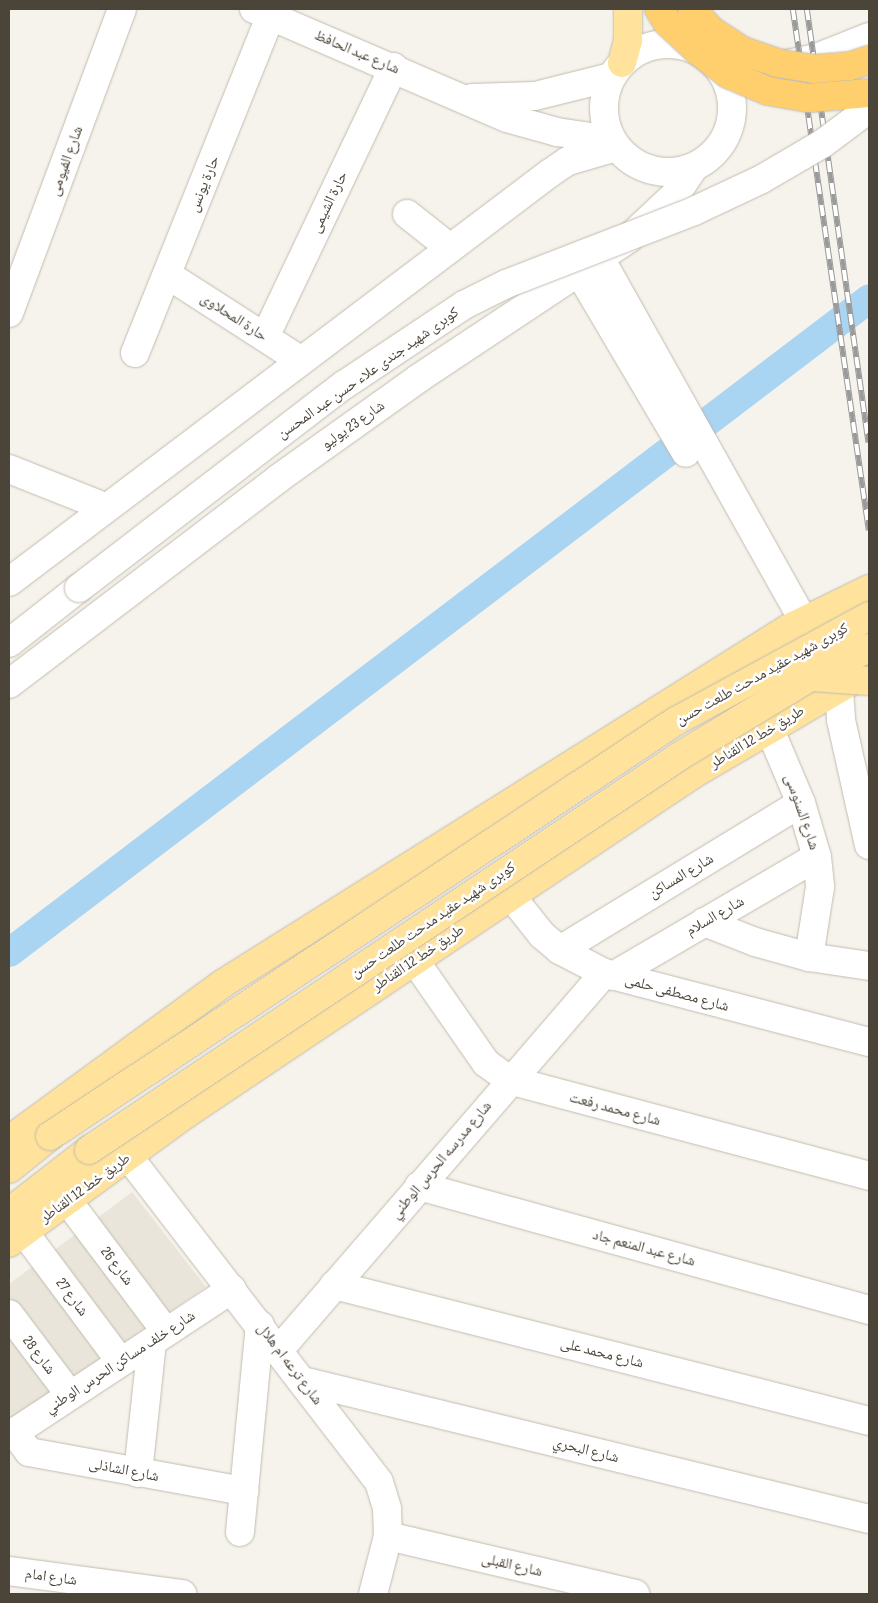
<!DOCTYPE html>
<meta charset="utf-8">
<style>
body{margin:0}
#map{position:relative;width:878px;height:1603px;overflow:hidden;background:#f6f3ec;font-family:"Sofia Sans Condensed","Noto Naskh Arabic",sans-serif}
div>[style]{position:absolute}
.residential>*{inset:0;background:#eae5da}
.canal>*{height:29px;margin:-14.5px;padding:0 14.5px;transform-origin:14.5px;border-radius:14.5px;background:#a9d4f2}
.roads{filter:drop-shadow(0 0 1px #c2bbae) drop-shadow(0 0 1px #c2bbae)}
.minor>*{height:28px;margin:-14px;padding:0 14px;transform-origin:14px;border-radius:14px;background:#fff}
.minor>.ring{margin:-14px;padding:0;box-sizing:content-box;background:none;border:28px solid #fff;border-radius:50%}
.major>*{height:28px;margin:-14px;padding:0 14px;transform-origin:14px;border-radius:14px;background:#ffe39c}
.rail>*{height:5.5px;margin-top:-2.75px;transform-origin:0;background:repeating-linear-gradient(90deg,#fff 0 11px,#9a9a9a 0 22px);box-sizing:border-box;border-block:1px solid #9a9a9a}
.bridges{filter:drop-shadow(0 0 1px #c2bbae) drop-shadow(0 0 1px #c2bbae)}
.minor-bridge>*{height:28px;margin:-14px;padding:0 14px;transform-origin:14px;border-radius:14px;background:#fff}
.major-bridge>*{height:28px;margin:-14px;padding:0 14px;transform-origin:14px;border-radius:14px;background:#ffe39c}
.highway-bridge>*{height:28px;margin:-14px;padding:0 14px;transform-origin:14px;border-radius:14px;background:#ffcf6e}
span{translate:-50% -50%;white-space:nowrap;text-align:center;line-height:1.15;-webkit-text-stroke:5px #fff;paint-order:stroke}
.street-label{font-size:15px;color:#4b4439}
.frame{position:absolute;inset:0;border:10px solid #4b4439;pointer-events:none}
</style>
<div id="map">
<div class="residential">
<div style="clip-path:polygon(132px 1192px,206px 1287px,9px 1420px,9px 1284px)"></div>
</div>
<div class="canal">
<div style="left:9px;top:952px;width:1080px;rotate:-37.25deg"></div>
</div>
<div class="roads">
<div class="minor">
<div style="left:254px;top:9px;width:275px;rotate:23.3deg"></div>
<div style="left:507px;top:118px;width:52px;rotate:15.6deg"></div>
<div style="left:557px;top:132px;width:55px;rotate:8.4deg"></div>
<div class="ring" style="left:604px;top:44px;width:100px;height:100px"></div>
<div style="left:788px;top:64px;width:29px;rotate:-12deg"></div>
<div style="left:816px;top:58px;width:57px;rotate:-21.6deg"></div>
<div style="left:472px;top:98px;width:63px;rotate:-1.8deg"></div>
<div style="left:535px;top:96px;width:78px;rotate:-14deg"></div>
<div style="left:407px;top:214px;width:55px;rotate:38.3deg"></div>
<div style="left:600px;top:258px;width:416px;rotate:60.7deg"></div>
<div style="left:804px;top:621px;width:77px;rotate:63.1deg"></div>
<div style="left:839px;top:690px;width:30px;rotate:86deg"></div>
<div style="left:841px;top:720px;width:128px;rotate:77.4deg"></div>
<div style="left:579px;top:272px;width:210px;rotate:59.4deg"></div>
<div style="left:168px;top:275px;width:157px;rotate:32.8deg"></div>
<div style="left:9px;top:313px;width:324px;rotate:-69.6deg"></div>
<div style="left:265px;top:337px;width:299px;rotate:-64.5deg"></div>
<div style="left:135px;top:353px;width:364px;rotate:-68.1deg"></div>
<div style="left:9px;top:469px;width:103px;rotate:21.6deg"></div>
<div style="left:9px;top:582px;width:678px;rotate:-37.09deg"></div>
<div style="left:550px;top:173px;width:22px;rotate:-34deg"></div>
<div style="left:568px;top:161px;width:50px;rotate:-16.3deg"></div>
<div style="left:9px;top:643px;width:89px;rotate:-38.2deg"></div>
<div style="left:9px;top:684px;width:340px;rotate:-37.3deg"></div>
<div style="left:279px;top:478px;width:172px;rotate:-35.5deg"></div>
<div style="left:419px;top:378px;width:251px;rotate:-33.6deg"></div>
<div style="left:628px;top:239px;width:66px;rotate:-43.2deg"></div>
<div style="left:676px;top:194px;width:32px;rotate:-56deg"></div>
<div style="left:770px;top:730px;width:79px;rotate:67deg"></div>
<div style="left:801px;top:803px;width:56px;rotate:73.5deg"></div>
<div style="left:817px;top:857px;width:30px;rotate:84deg"></div>
<div style="left:820px;top:887px;width:71px;rotate:98.9deg"></div>
<div style="left:511px;top:896px;width:50px;rotate:51.5deg"></div>
<div style="left:542px;top:935px;width:23px;rotate:40deg"></div>
<div style="left:560px;top:950px;width:50px;rotate:27.6deg"></div>
<div style="left:604px;top:973px;width:274px;rotate:14.6deg"></div>
<div style="left:704px;top:922px;width:55px;rotate:21.4deg"></div>
<div style="left:755px;top:942px;width:56px;rotate:15.5deg"></div>
<div style="left:809px;top:957px;width:61px;rotate:8.5deg"></div>
<div style="left:560px;top:950px;width:282px;rotate:-31.4deg"></div>
<div style="left:415px;top:961px;width:124px;rotate:55.2deg"></div>
<div style="left:486px;top:1063px;width:29px;rotate:36deg"></div>
<div style="left:509px;top:1080px;width:373px;rotate:14.9deg"></div>
<div style="left:613px;top:976px;width:236px;rotate:-30.3deg"></div>
<div style="left:128px;top:1156px;width:411px;rotate:52.4deg"></div>
<div style="left:379px;top:1482px;width:28px;rotate:73deg"></div>
<div style="left:387px;top:1509px;width:27px;rotate:88deg"></div>
<div style="left:388px;top:1536px;width:60px;rotate:104.5deg"></div>
<div style="left:419px;top:1186px;width:467px;rotate:15.4deg"></div>
<div style="left:67px;top:1200px;width:165px;rotate:53.1deg"></div>
<div style="left:24px;top:1232px;width:162px;rotate:53.3deg"></div>
<div style="left:334px;top:1285px;width:552px;rotate:14.26deg"></div>
<div style="left:9px;top:1314px;width:101px;rotate:53deg"></div>
<div style="left:279px;top:1350px;width:498px;rotate:-49.2deg"></div>
<div style="left:303px;top:1381px;width:583px;rotate:13.7deg"></div>
<div style="left:14px;top:1432px;width:25px;rotate:53deg"></div>
<div style="left:29px;top:1452px;width:219px;rotate:10.3deg"></div>
<div style="left:9px;top:1436px;width:267px;rotate:-33.4deg"></div>
<div style="left:138px;top:1473px;width:132px;rotate:-83.9deg"></div>
<div style="left:240px;top:1532px;width:208px;rotate:-84.5deg"></div>
<div style="left:388px;top:1536px;width:254px;rotate:13.2deg"></div>
<div style="left:9px;top:1571px;width:175px;rotate:7.6deg"></div>
</div>
<div class="major">
<div style="left:678px;top:9px;width:43px;rotate:66.4deg"></div>
<div style="left:622px;top:63px;width:24px;rotate:-75deg"></div>
<div style="left:628px;top:40px;width:31px;rotate:-90deg"></div>
<div style="left:9px;top:1140px;width:264px;rotate:-36.2deg"></div>
<div style="left:222px;top:984px;width:669px;rotate:-32.12deg"></div>
<div style="left:789px;top:628px;width:89px;rotate:-26deg"></div>
<div style="left:9px;top:1169px;width:53px;rotate:-38.8deg"></div>
<div style="left:9px;top:1212px;width:101px;rotate:-37.8deg"></div>
<div style="left:9px;top:1243px;width:219px;rotate:-36.1deg"></div>
<div style="left:186px;top:1114px;width:609px;rotate:-33.82deg"></div>
<div style="left:692px;top:775px;width:199px;rotate:-30.4deg"></div>
</div>
</div>
<div class="rail">
<div style="left:793px;top:9px;width:527px;rotate:81.7deg"></div>
<div style="left:807px;top:9px;width:438px;rotate:81.9deg"></div>
</div>
<div class="bridges">
<div class="minor-bridge">
<div style="left:79px;top:588px;width:334px;rotate:-37.5deg"></div>
<div style="left:344px;top:385px;width:144px;rotate:-33.7deg"></div>
<div style="left:464px;top:305px;width:47px;rotate:-26.6deg"></div>
<div style="left:506px;top:284px;width:202px;rotate:-21.2deg"></div>
<div style="left:694px;top:211px;width:75px;rotate:-25.2deg"></div>
<div style="left:762px;top:179px;width:69px;rotate:-30.3deg"></div>
<div style="left:822px;top:144px;width:59px;rotate:-36.7deg"></div>
</div>
<div class="major-bridge">
<div style="left:812px;top:677px;width:57px;rotate:4deg"></div>
<div style="left:50px;top:1136px;width:751px;rotate:-33.54deg"></div>
<div style="left:676px;top:721px;width:220px;rotate:-28.5deg"></div>
<div style="left:89px;top:1150px;width:708px;rotate:-33.71deg"></div>
<div style="left:678px;top:757px;width:154px;rotate:-31.2deg"></div>
<div style="left:810px;top:677px;width:66px;rotate:-26.2deg"></div>
</div>
<div class="highway-bridge">
<div style="left:659px;top:9px;width:15px;rotate:58deg"></div>
<div style="left:667px;top:22px;width:41px;rotate:43deg"></div>
<div style="left:697px;top:50px;width:39px;rotate:38deg"></div>
<div style="left:728px;top:74px;width:43px;rotate:23deg"></div>
<div style="left:768px;top:91px;width:42px;rotate:9.7deg"></div>
<div style="left:809px;top:98px;width:60px;rotate:-4.8deg"></div>
<div style="left:692px;top:9px;width:30px;rotate:48deg"></div>
<div style="left:712px;top:31px;width:37px;rotate:33deg"></div>
<div style="left:743px;top:51px;width:36px;rotate:19deg"></div>
<div style="left:777px;top:63px;width:37px;rotate:9deg"></div>
<div style="left:814px;top:69px;width:36px;rotate:-5deg"></div>
<div style="left:850px;top:66px;width:20px;rotate:-18deg"></div>
</div>
</div>
<div class="street-label">
<span style="left:357px;top:52px;rotate:23deg">شارع عبد الحافظ</span>
<span style="left:66px;top:161px;rotate:-70deg">شارع الفيومى</span>
<span style="left:204px;top:184px;rotate:-68deg">حارة يونس</span>
<span style="left:329px;top:202px;rotate:-64deg">حارة الشيمى</span>
<span style="left:234px;top:317px;rotate:33deg">حارة المحلاوى</span>
<span style="left:368px;top:373px;rotate:-35deg">كوبرى شهيد جندى علاء حسن عبد المحسن</span>
<span style="left:353px;top:425px;rotate:-35deg">شارع 23 يوليو</span>
<span style="left:762px;top:674px;rotate:-29deg">كوبرى شهيد عقيد مدحت طلعت حسن</span>
<span style="left:757px;top:737px;rotate:-31deg">طريق خط 12 القناطر</span>
<span style="left:802px;top:812px;rotate:71deg">شارع السنوسى</span>
<span style="left:681px;top:876px;rotate:-31deg">شارع المساكن</span>
<span style="left:715px;top:916px;rotate:-30deg">شارع السلام</span>
<span style="left:433px;top:920px;rotate:-34deg">كوبرى شهيد عقيد مدحت طلعت حسن</span>
<span style="left:418px;top:958px;rotate:-34deg">طريق خط 12 القناطر</span>
<span style="left:677px;top:993px;rotate:15deg">شارع مصطفى حلمى</span>
<span style="left:615px;top:1109px;rotate:15deg">شارع محمد رفعت</span>
<span style="left:441px;top:1160px;rotate:-50deg">شارع مدرسه الحرس الوطني</span>
<span style="left:85px;top:1188px;rotate:-36deg">طريق خط 12 القناطر</span>
<span style="left:644px;top:1248px;rotate:15deg">شارع عبد المنعم جاد</span>
<span style="left:117px;top:1266px;rotate:53deg">شارع 26</span>
<span style="left:72px;top:1297px;rotate:53deg">شارع 27</span>
<span style="left:602px;top:1353px;rotate:14deg">شارع محمد على</span>
<span style="left:39px;top:1355px;rotate:53deg">شارع 28</span>
<span style="left:120px;top:1362px;rotate:-33deg">شارع خلف مساكن الحرس الوطني</span>
<span style="left:290px;top:1364px;rotate:53deg">شارع ترعه ام هلال</span>
<span style="left:586px;top:1450px;rotate:14deg">شارع البحري</span>
<span style="left:124px;top:1470px;rotate:11deg">شارع الشاذلى</span>
<span style="left:512px;top:1565px;rotate:13deg">شارع القبلى</span>
<span style="left:51px;top:1577px;rotate:8deg">شارع امام</span>
</div>
<div class="frame"></div>
</div>
